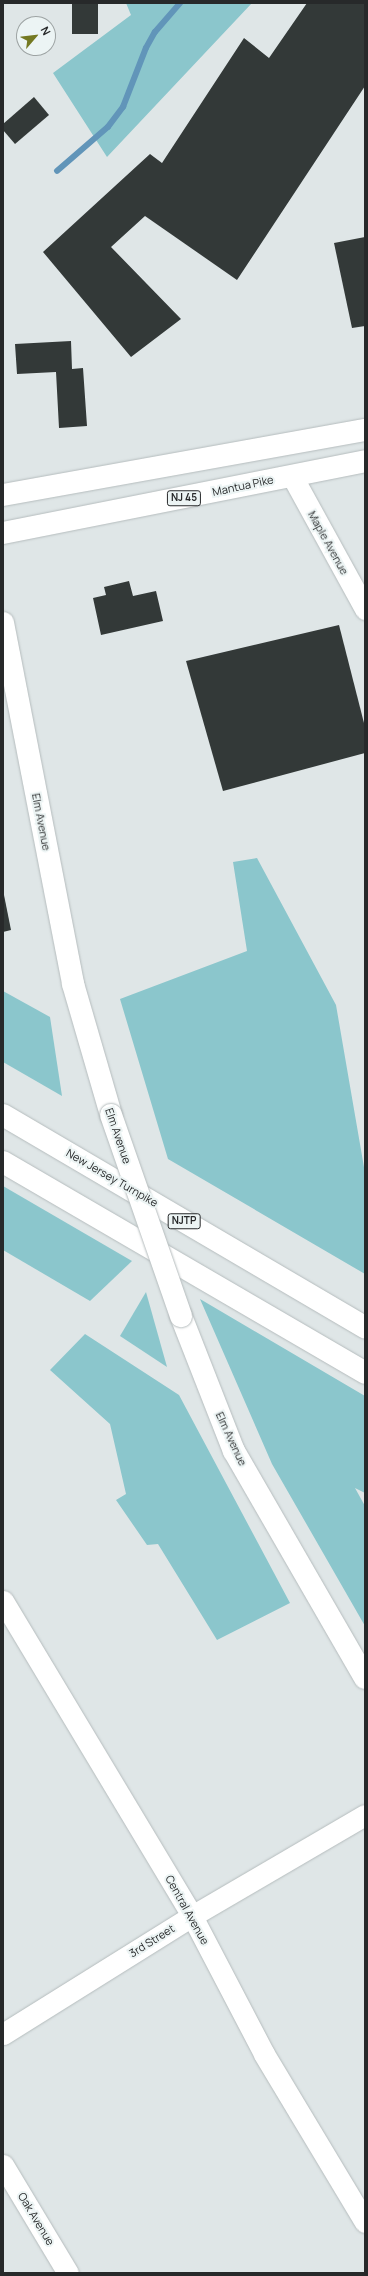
<!DOCTYPE html>
<style>
body{margin:0}
#map{position:relative;width:368px;height:2276px;overflow:hidden;background:#dfe6e7;font-family:Manrope,sans-serif}
div>[style]{position:absolute}
.green>*{inset:0;background:#8bc6cc}
.stream>*{height:5.5px;margin:-2.75px;padding:0 2.75px;transform-origin:2.75px;border-radius:2.75px;background:#6195b9}
.building>*{inset:0;background:#333938;transform-origin:0 0}
.roads{filter:drop-shadow(0 0 1px #b5bcbd) drop-shadow(0 0 1px #b5bcbd)}
.minor>*{height:21px;margin:-10.5px;padding:0 10.5px;transform-origin:10.5px;border-radius:10.5px;background:#fff}
.major>*{height:22px;margin:-11px;padding:0 11px;transform-origin:11px;border-radius:11px;background:#fff}
.highway>*{height:22px;margin:-11px;padding:0 11px;transform-origin:11px;border-radius:11px;background:#fff}
.bridges{filter:drop-shadow(0 0 1px #b5bcbd) drop-shadow(0 0 1px #b5bcbd)}
.major-bridge>*{height:22px;margin:-11px;padding:0 11px;transform-origin:11px;border-radius:11px;background:#fff}
span{translate:-50% -50%;white-space:nowrap;text-align:center;line-height:1.15;-webkit-text-stroke:4px #ecf4f4;paint-order:stroke}
.shield-label span{padding:1px 3px;background:#ecf4f4;border:1px solid;border-radius:3px;-webkit-text-stroke-width:0}
.shield-label{font-size:10px;color:#27292a;font-weight:700}
.street-label{font-size:11px;color:#27292a}
.frame{position:absolute;inset:0;border:4px solid #27292a;pointer-events:none}
.north{position:absolute;left:16px;top:16px;width:40px;height:40px;box-sizing:border-box;background:#ecf4f4;border:1px solid #9da3a3;border-radius:50%;rotate:62deg;font-size:11px;font-weight:700;line-height:16px;text-align:center;color:#27292a}
.north::after{content:'';display:block;margin:auto;width:14px;height:18px;background:#747922;clip-path:polygon(50% 0,100% 100%,50% 72%,0 100%)}
</style>
<div id="map">
<div class="green">
<div style="clip-path:polygon(126px 3px,252px 3px,107px 157px,53px 73px,131px 15px)"></div>
<div style="clip-path:polygon(257px 858px,336px 1005px,365px 1173px,365px 1274px,168px 1159px,120px 999px,247px 951px,233px 862px)"></div>
<div style="clip-path:polygon(3px 991px,50px 1017px,62px 1096px,3px 1062px)"></div>
<div style="clip-path:polygon(3px 1186px,132px 1261px,90px 1301px,3px 1250px)"></div>
<div style="clip-path:polygon(146px 1292px,167px 1367px,120px 1336px)"></div>
<div style="clip-path:polygon(200px 1299px,365px 1396px,365px 1493px,355px 1488px,365px 1506px,365px 1626px,272px 1464px)"></div>
<div style="clip-path:polygon(85px 1334px,179px 1395px,290px 1603px,217px 1640px,158px 1544px,147px 1545px,116px 1500px,126px 1494px,110px 1424px,50px 1370px)"></div>
</div>
<div class="stream">
<div style="left:57px;top:171px;width:67px;rotate:-40.8deg"></div>
<div style="left:108px;top:127px;width:25px;rotate:-53deg"></div>
<div style="left:123px;top:107px;width:63px;rotate:-68.7deg"></div>
<div style="left:146px;top:48px;width:18px;rotate:-61deg"></div>
<div style="left:155px;top:32px;width:38px;rotate:-49deg"></div>
</div>
<div class="building">
<div style="left:72px;top:3px;width:26px;height:31px"></div>
<div style="clip-path:polygon(307px 3px,365px 3px,365px 86px,237px 280px,145px 216px,111px 247px,181px 319px,131px 357px,43px 252px,150px 154px,162px 163px,244px 38px,269px 58px)"></div>
<div style="clip-path:polygon(34px 97px,49px 115px,15px 144px,3px 130px,3px 124px)"></div>
<div style="clip-path:polygon(365px 237px,365px 326px,352px 328px,334px 243px)"></div>
<div style="clip-path:polygon(71px 341px,72px 369px,83px 368px,87px 426px,59px 428px,56px 372px,17px 374px,15px 344px)"></div>
<div style="clip-path:polygon(129px 581px,133px 596px,156px 591px,163px 621px,101px 635px,93px 598px,106px 595px,104px 587px)"></div>
<div style="clip-path:polygon(339px 625px,365px 727px,365px 753px,223px 791px,186px 661px)"></div>
<div style="clip-path:polygon(3px 890px,11px 930px,3px 932px)"></div>
</div>
<div class="roads">
<div class="minor">
<div style="left:292px;top:476px;width:152px;rotate:61.2deg"></div>
<div style="left:3px;top:1601px;width:367px;rotate:59deg"></div>
<div style="left:192px;top:1916px;width:156px;rotate:62.4deg"></div>
<div style="left:264px;top:2054px;width:196px;rotate:59deg"></div>
<div style="left:3px;top:2034px;width:223px;rotate:-32deg"></div>
<div style="left:192px;top:1916px;width:200px;rotate:-30.3deg"></div>
<div style="left:3px;top:2165px;width:126px;rotate:59deg"></div>
</div>
<div class="major">
<div style="left:3px;top:495px;width:368px;rotate:-10.2deg"></div>
<div style="left:3px;top:533px;width:369px;rotate:-11.2deg"></div>
<div style="left:3px;top:623px;width:368px;rotate:79deg"></div>
<div style="left:73px;top:984px;width:136px;rotate:73.8deg"></div>
<div style="left:181px;top:1316px;width:145px;rotate:68.6deg"></div>
<div style="left:234px;top:1451px;width:262px;rotate:60deg"></div>
</div>
<div class="highway">
<div style="left:3px;top:1115px;width:420px;rotate:30.4deg"></div>
<div style="left:3px;top:1162px;width:419px;rotate:30.2deg"></div>
</div>
</div>
<div class="bridges">
<div class="major-bridge">
<div style="left:111px;top:1115px;width:213px;rotate:70.8deg"></div>
</div>
</div>
<div class="shield-label">
<span style="left:184px;top:498px">NJ 45</span>
<span style="left:184px;top:1221px">NJTP</span>
</div>
<div class="street-label">
<span style="left:243px;top:486px;rotate:-12deg">Mantua Pike</span>
<span style="left:328px;top:543px;rotate:61deg">Maple Avenue</span>
<span style="left:41px;top:822px;rotate:79deg">Elm Avenue</span>
<span style="left:118px;top:1136px;rotate:71deg">Elm Avenue</span>
<span style="left:112px;top:1178px;rotate:30deg">New Jersey Turnpike</span>
<span style="left:231px;top:1439px;rotate:65deg">Elm Avenue</span>
<span style="left:187px;top:1910px;rotate:61deg">Central Avenue</span>
<span style="left:152px;top:1941px;rotate:-32deg">3rd Street</span>
<span style="left:36px;top:2219px;rotate:59deg">Oak Avenue</span>
</div>
<div class="frame"></div>
<div class="north">N</div>
</div>
